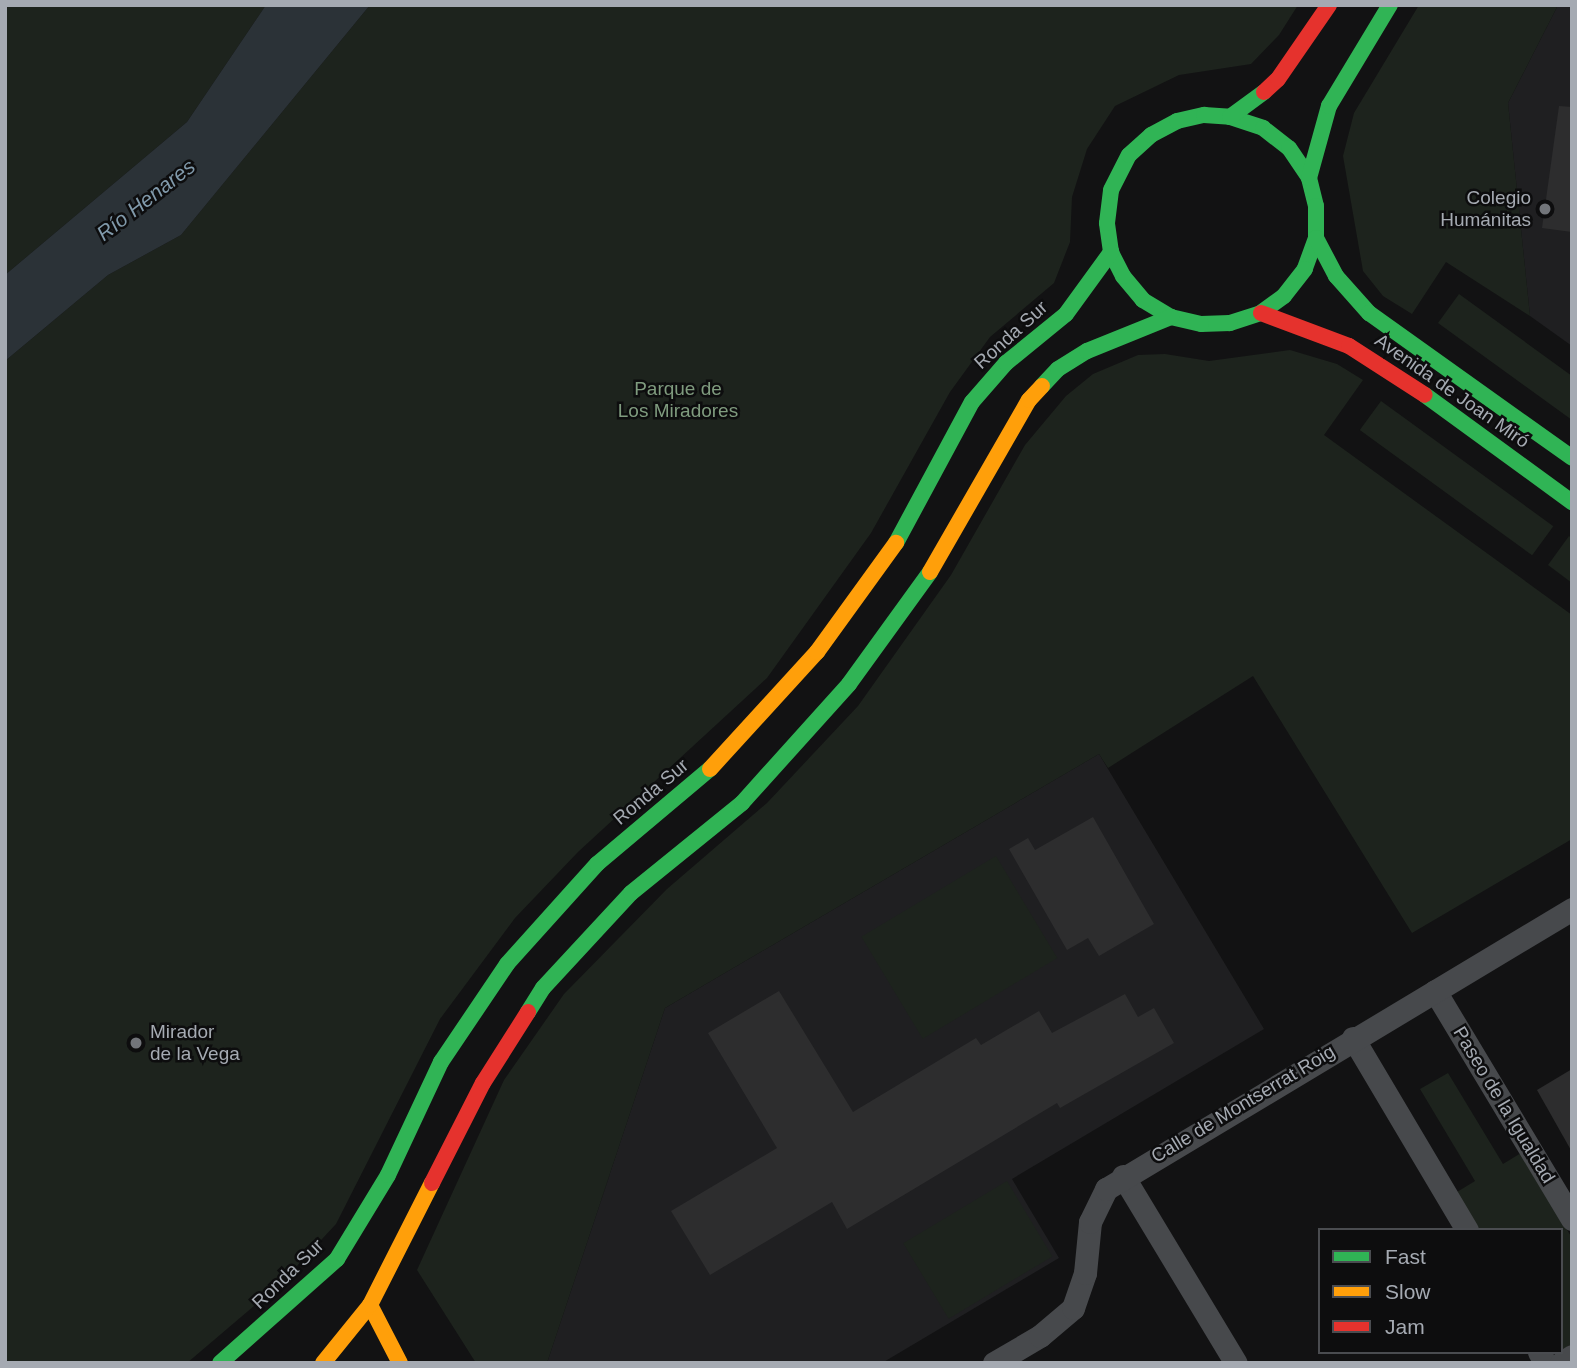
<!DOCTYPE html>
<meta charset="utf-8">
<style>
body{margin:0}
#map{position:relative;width:1577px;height:1368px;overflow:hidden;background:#121213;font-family:Arial,sans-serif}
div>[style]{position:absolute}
.built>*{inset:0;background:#1f1f21}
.green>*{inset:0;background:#1d231d;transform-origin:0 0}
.water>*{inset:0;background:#2b3237}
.building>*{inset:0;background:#2d2d2e}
.street>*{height:23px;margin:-11.5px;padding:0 11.5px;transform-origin:11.5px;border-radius:11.5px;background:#47494c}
.fast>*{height:16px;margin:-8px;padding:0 8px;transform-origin:8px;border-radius:8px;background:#30b455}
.slow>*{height:16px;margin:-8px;padding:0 8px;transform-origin:8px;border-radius:8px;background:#ff9f0a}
.jam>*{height:16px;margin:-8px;padding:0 8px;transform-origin:8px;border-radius:8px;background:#e5322d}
.dots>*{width:19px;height:19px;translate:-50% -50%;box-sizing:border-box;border:4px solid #0d0d0e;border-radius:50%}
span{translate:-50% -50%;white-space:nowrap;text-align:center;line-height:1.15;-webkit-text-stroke:5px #0d0d0e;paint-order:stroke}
.poi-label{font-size:19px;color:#a5aab2}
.right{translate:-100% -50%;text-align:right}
.left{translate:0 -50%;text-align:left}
.street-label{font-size:19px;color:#a5aab2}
.park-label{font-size:19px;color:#7f9b7e}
.water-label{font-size:21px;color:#8099aa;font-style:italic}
.frame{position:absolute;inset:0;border:7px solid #a5aab2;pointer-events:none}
.legend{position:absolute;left:1318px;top:1228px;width:245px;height:126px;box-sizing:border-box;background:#0d0d0e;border:2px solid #4a4c50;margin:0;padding:9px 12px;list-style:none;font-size:21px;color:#a5aab2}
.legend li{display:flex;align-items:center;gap:14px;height:35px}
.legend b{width:35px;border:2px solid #4a4c50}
</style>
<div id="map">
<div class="built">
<div style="clip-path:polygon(1558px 5px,1572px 5px,1572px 346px,1530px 316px,1508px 103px)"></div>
<div style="clip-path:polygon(1099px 754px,1264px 1029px,1012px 1179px,1059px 1258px,882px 1363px,547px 1363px,665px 1008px)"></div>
</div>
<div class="green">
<div style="clip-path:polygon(5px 5px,266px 5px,187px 122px,5px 275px)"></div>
<div style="clip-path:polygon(370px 5px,1298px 5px,1279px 35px,1251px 64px,1179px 75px,1115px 106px,1087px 149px,1072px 197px,1070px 242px,1054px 283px,990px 337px,950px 392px,871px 533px,767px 678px,578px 852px,515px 918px,440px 1019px,336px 1224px,282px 1282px,187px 1363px,5px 1363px,5px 361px,108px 275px,181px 235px)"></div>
<div style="clip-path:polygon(1419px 5px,1558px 5px,1508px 103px,1530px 316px,1446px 262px,1412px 314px,1383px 296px,1363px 271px,1343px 156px,1354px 113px)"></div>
<div style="clip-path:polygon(1459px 294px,1572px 376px,1572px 420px,1438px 323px)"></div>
<div style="clip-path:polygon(1290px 350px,1337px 364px,1363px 380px,1324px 435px,1572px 615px,1572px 839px,1412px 933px,1253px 676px,1108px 768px,1099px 754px,665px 1008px,547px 1363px,476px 1363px,417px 1270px,504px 1080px,564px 994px,667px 889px,767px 803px,858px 706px,951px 575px,1025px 445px,1066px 396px,1093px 374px,1138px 355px,1165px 354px,1209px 361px)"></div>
<div style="left:1381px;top:401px;width:213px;height:36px;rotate:36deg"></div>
<div style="clip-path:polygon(1569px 536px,1572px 539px,1572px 583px,1548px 565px)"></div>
<div style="left:996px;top:856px;width:119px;height:157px;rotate:59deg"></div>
<div style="clip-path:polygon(1448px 1073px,1503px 1164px,1521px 1153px,1572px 1238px,1572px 1344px,1561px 1350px,1561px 1230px,1479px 1230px,1457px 1192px,1475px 1181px,1420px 1089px)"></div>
<div style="left:1007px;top:1181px;width:88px;height:121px;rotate:59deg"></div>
</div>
<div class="water">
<div style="clip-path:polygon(266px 5px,370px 5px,181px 235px,108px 275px,5px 361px,5px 275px,187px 122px)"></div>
</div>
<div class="building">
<div style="clip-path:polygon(1559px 106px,1572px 107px,1572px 232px,1542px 228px)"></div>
<div style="clip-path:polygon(1093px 817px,1154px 924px,1099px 956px,1088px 938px,1067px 950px,1009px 849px,1028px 838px,1035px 850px)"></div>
<div style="clip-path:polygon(779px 991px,853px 1112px,976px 1038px,981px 1045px,1039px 1011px,1052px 1033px,1125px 994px,1138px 1017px,1154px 1008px,1174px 1043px,1060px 1108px,1057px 1103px,847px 1229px,832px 1202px,710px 1275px,671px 1211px,777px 1148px,708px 1033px)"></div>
<div style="clip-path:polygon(1572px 1069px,1572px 1152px,1537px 1090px)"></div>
</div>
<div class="street">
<div style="left:1435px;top:991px;width:266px;rotate:59deg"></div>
<div style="left:1353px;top:1038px;width:223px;rotate:59.3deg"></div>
<div style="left:1123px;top:1176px;width:218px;rotate:58.9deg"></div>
<div style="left:1539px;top:1352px;width:13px;rotate:61deg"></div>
<div style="left:994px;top:1363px;width:53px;rotate:-30.4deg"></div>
<div style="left:1040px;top:1336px;width:43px;rotate:-40.3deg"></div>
<div style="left:1073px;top:1308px;width:37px;rotate:-71deg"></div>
<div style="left:1085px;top:1273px;width:51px;rotate:-84.4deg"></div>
<div style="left:1090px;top:1222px;width:37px;rotate:-64deg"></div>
<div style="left:1106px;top:1189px;width:544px;rotate:-31deg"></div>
<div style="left:1561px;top:1363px;width:13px;rotate:-32deg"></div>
</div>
<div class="fast">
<div style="left:1230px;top:117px;width:35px;rotate:18deg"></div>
<div style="left:1263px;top:128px;width:33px;rotate:38deg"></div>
<div style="left:1289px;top:148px;width:36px;rotate:56deg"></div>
<div style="left:1309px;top:178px;width:29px;rotate:76deg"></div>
<div style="left:1316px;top:206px;width:32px;rotate:90deg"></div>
<div style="left:1316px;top:238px;width:33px;rotate:110deg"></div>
<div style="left:1305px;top:269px;width:34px;rotate:128deg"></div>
<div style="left:1284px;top:296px;width:29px;rotate:144deg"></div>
<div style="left:1261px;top:313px;width:33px;rotate:162deg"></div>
<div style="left:1230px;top:323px;width:29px;rotate:178deg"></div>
<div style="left:1201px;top:324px;width:31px;rotate:-167deg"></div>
<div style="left:1171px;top:317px;width:33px;rotate:-149deg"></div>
<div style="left:1143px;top:300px;width:31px;rotate:-130deg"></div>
<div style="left:1123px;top:276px;width:27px;rotate:-117deg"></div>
<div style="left:1111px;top:252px;width:29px;rotate:-98deg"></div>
<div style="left:1107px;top:223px;width:33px;rotate:-83deg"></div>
<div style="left:1111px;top:190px;width:39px;rotate:-63deg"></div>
<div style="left:1129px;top:155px;width:30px;rotate:-42deg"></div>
<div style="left:1151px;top:135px;width:30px;rotate:-28deg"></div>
<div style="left:1177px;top:121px;width:28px;rotate:-13deg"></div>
<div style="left:1204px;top:115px;width:26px;rotate:4deg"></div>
<div style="left:1230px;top:117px;width:42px;rotate:-36.3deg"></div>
<div style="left:1309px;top:178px;width:75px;rotate:-74.5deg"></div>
<div style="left:1329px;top:106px;width:118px;rotate:-58.9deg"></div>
<div style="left:1316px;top:238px;width:43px;rotate:62.2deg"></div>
<div style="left:1336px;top:276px;width:50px;rotate:48.3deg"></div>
<div style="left:1369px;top:313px;width:249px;rotate:35.5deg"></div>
<div style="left:1042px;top:386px;width:23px;rotate:-47deg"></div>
<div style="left:1058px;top:369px;width:34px;rotate:-32deg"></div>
<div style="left:1087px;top:351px;width:91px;rotate:-22deg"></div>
<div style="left:1425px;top:395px;width:182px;rotate:36.1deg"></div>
<div style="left:896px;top:543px;width:160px;rotate:-61.7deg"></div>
<div style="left:972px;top:402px;width:52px;rotate:-48.9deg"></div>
<div style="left:1006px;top:363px;width:77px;rotate:-39.2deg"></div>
<div style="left:1066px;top:314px;width:77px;rotate:-54deg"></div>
<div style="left:528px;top:1012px;width:28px;rotate:-58deg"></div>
<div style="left:543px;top:988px;width:129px;rotate:-47.2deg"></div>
<div style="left:631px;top:893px;width:143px;rotate:-39deg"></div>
<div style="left:742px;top:803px;width:160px;rotate:-48deg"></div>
<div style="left:849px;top:684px;width:138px;rotate:-54.1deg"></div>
<div style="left:220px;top:1363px;width:157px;rotate:-41.6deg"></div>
<div style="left:337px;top:1259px;width:98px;rotate:-58.7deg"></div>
<div style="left:388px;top:1175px;width:125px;rotate:-64.9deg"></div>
<div style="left:441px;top:1062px;width:118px;rotate:-56deg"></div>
<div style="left:507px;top:964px;width:135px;rotate:-48deg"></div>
<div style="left:597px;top:864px;width:148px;rotate:-40.1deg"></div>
</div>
<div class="slow">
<div style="left:930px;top:572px;width:198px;rotate:-60.1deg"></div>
<div style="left:1029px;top:400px;width:19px;rotate:-47deg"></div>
<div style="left:710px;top:769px;width:159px;rotate:-47.6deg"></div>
<div style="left:817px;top:652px;width:135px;rotate:-54.1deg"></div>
<div style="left:370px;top:1305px;width:65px;rotate:62.7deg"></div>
<div style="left:323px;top:1363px;width:75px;rotate:-51deg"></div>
<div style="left:370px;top:1305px;width:137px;rotate:-63.1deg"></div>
</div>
<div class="jam">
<div style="left:1264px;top:92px;width:19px;rotate:-43deg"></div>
<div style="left:1278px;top:79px;width:90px;rotate:-55.4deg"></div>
<div style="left:1261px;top:313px;width:94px;rotate:20.6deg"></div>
<div style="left:1349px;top:346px;width:90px;rotate:32.8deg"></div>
<div style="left:432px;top:1183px;width:112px;rotate:-63deg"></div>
<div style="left:483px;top:1083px;width:84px;rotate:-57.6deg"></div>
</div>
<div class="dots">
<div style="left:1545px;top:209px;background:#72757a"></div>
<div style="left:136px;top:1043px;background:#72757a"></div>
</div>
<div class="poi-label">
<span class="right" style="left:1531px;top:209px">Colegio<br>Humánitas</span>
<span class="left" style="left:150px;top:1043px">Mirador<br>de la Vega</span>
</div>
<div class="street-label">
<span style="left:1011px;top:335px;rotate:-42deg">Ronda Sur</span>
<span style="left:1452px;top:391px;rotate:35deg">Avenida de Joan Miró</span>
<span style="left:651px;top:792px;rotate:-40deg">Ronda Sur</span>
<span style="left:1243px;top:1104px;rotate:-31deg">Calle de Montserrat Roig</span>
<span style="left:1504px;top:1105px;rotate:59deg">Paseo de la Igualdad</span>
<span style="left:288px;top:1274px;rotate:-44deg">Ronda Sur</span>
</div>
<div class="park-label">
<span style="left:678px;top:400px">Parque de<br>Los Miradores</span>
</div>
<div class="water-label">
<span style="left:146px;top:200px;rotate:-38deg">Río Henares</span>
</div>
<div class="frame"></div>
<ul class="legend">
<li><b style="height:9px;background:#30b455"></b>Fast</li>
<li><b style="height:9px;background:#ff9f0a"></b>Slow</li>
<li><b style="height:9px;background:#e5322d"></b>Jam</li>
</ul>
</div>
